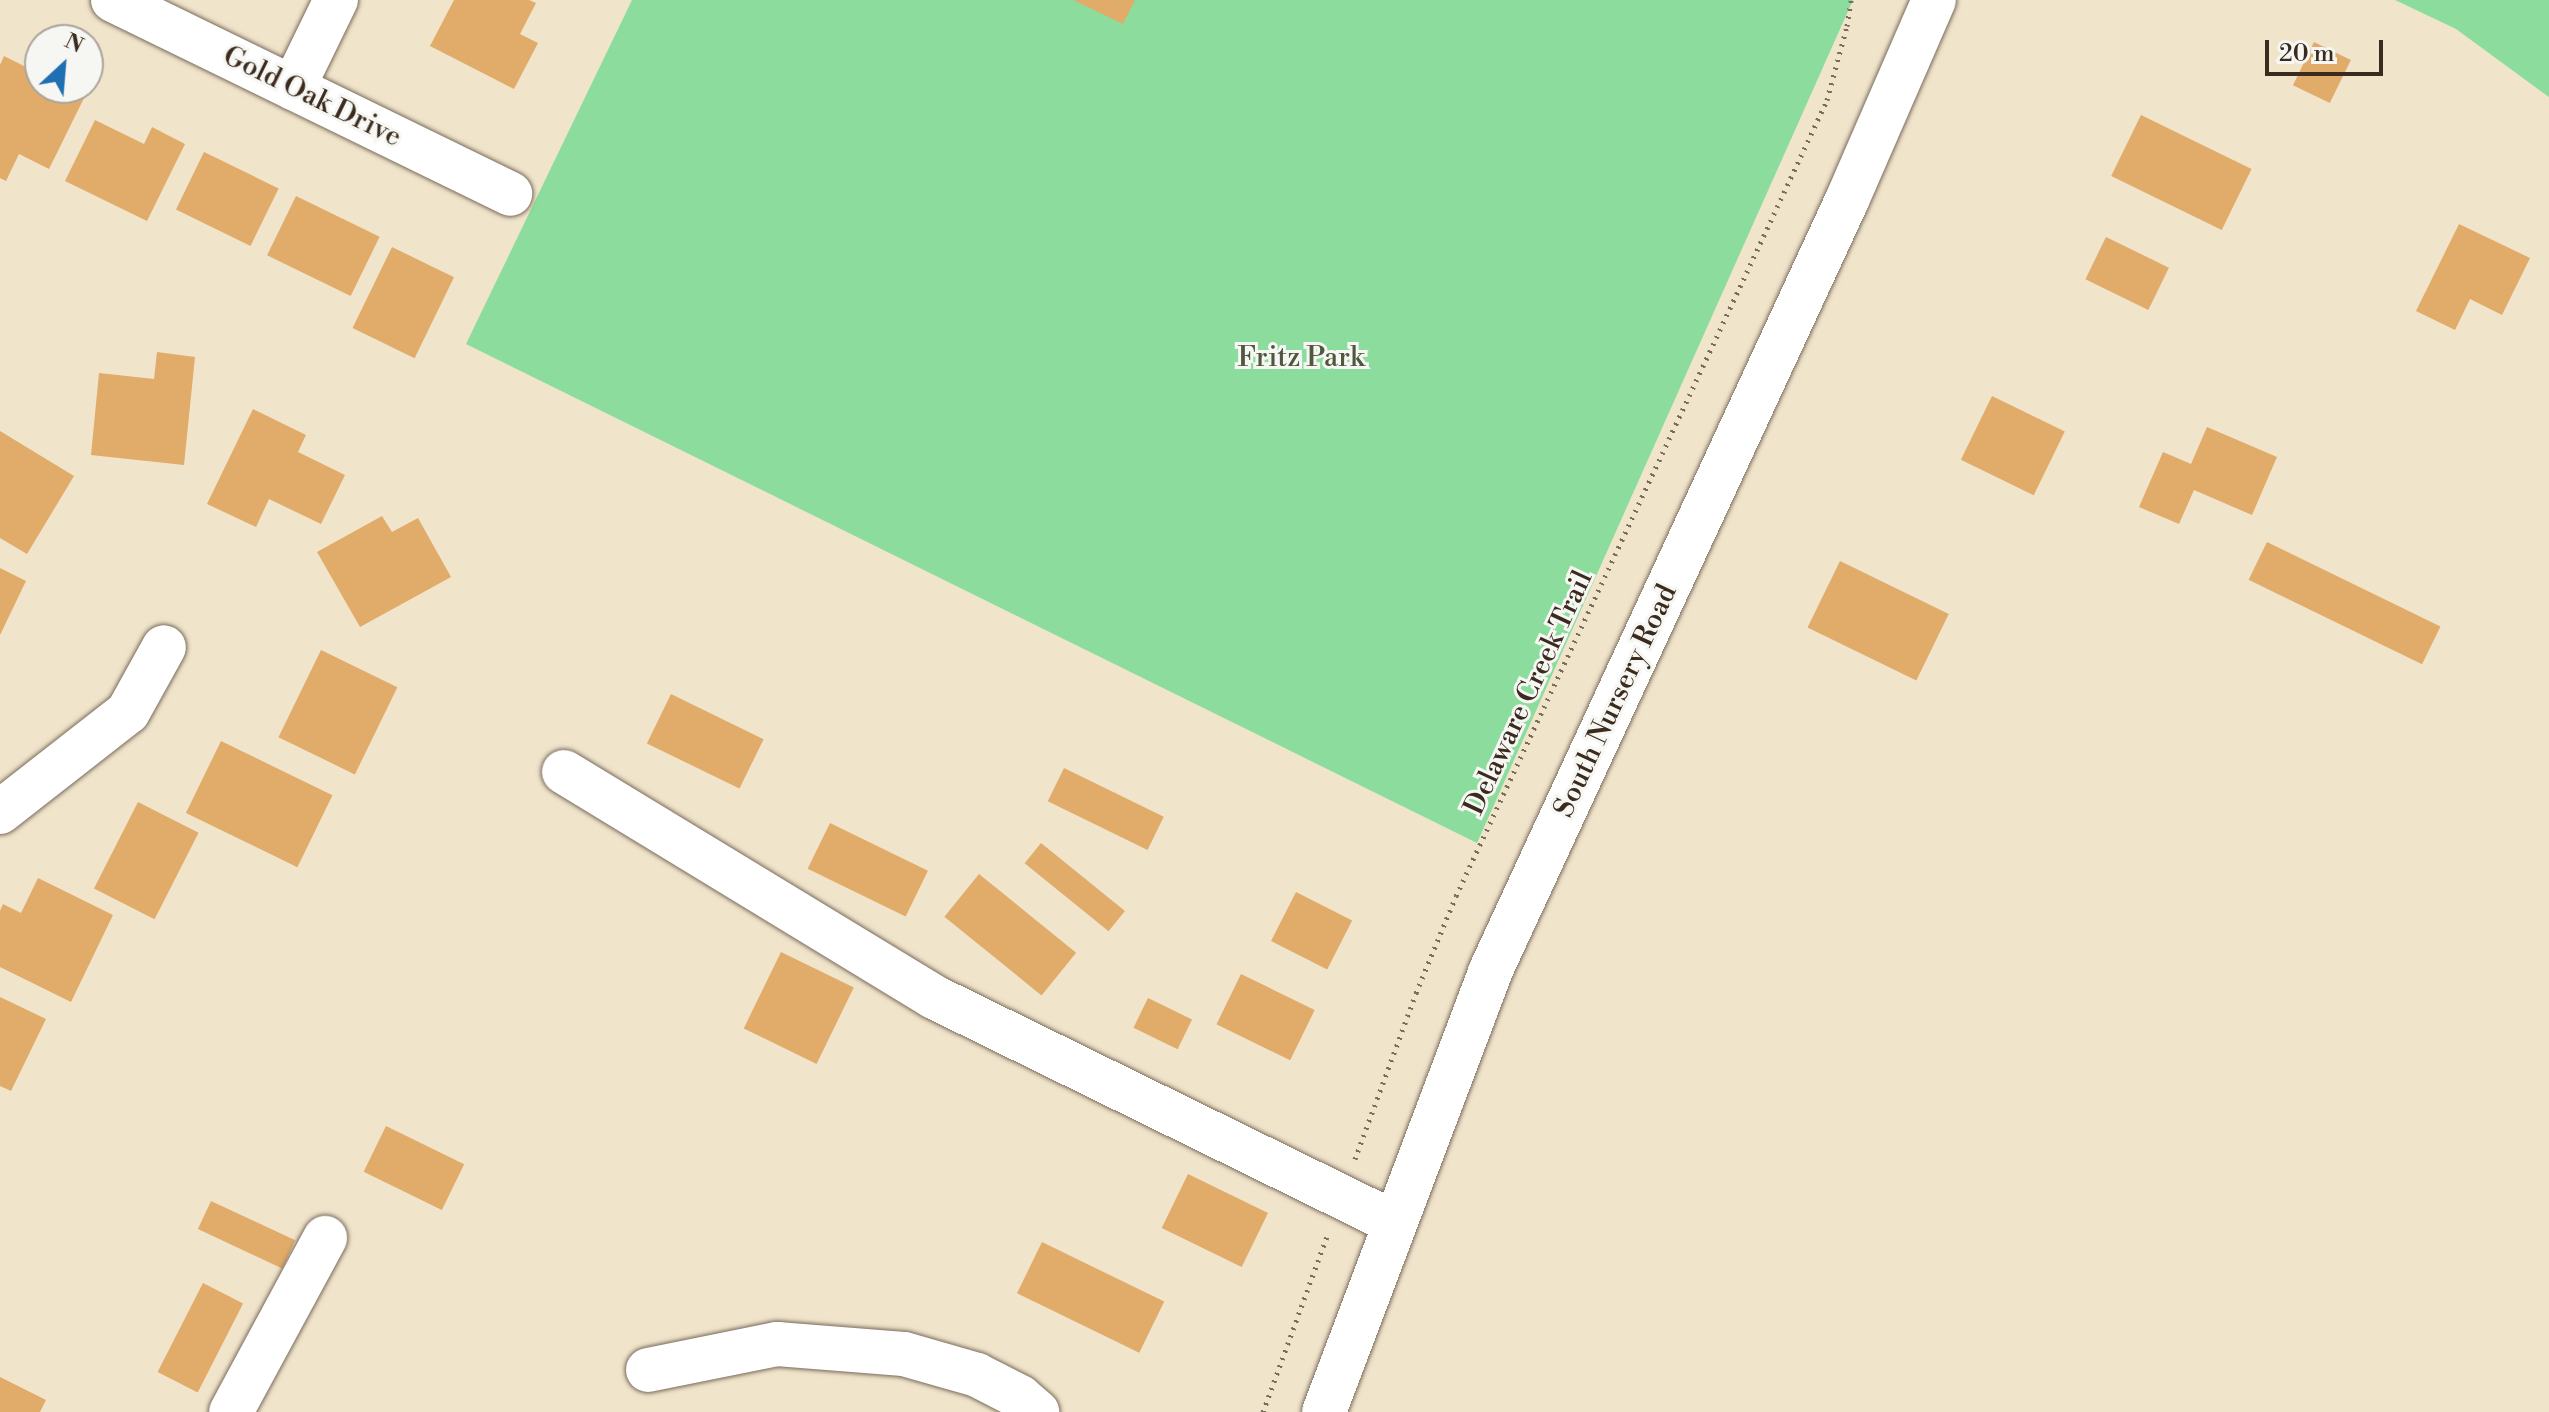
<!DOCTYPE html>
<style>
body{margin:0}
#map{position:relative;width:2549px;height:1412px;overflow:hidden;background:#f0e4cb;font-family:"Libre Bodoni",serif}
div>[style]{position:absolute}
.green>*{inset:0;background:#8cdd9d}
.building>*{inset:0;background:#e1ab6a;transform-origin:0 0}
.path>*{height:5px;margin-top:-2.5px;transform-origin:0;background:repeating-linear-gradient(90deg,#7a6b5b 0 2px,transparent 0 8px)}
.roads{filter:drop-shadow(0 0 2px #7a6b5b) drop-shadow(0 0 2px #7a6b5b)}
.minor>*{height:44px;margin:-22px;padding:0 22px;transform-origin:22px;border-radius:22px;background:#fff}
span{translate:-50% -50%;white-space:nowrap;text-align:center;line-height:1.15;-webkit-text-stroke:6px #f6f6f2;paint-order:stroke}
.street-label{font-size:28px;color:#3b2a1e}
.park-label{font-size:28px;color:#4f573e}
.north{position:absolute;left:24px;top:24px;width:80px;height:80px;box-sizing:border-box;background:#f6f6f2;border:2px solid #aba49d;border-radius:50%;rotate:26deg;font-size:22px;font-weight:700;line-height:32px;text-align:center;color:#3b2a1e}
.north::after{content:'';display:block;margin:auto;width:28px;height:36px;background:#1f6fb2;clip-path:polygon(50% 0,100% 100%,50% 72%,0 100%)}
.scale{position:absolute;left:2265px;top:40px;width:118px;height:36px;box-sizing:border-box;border:4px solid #3b2a1e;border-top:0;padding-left:10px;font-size:24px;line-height:28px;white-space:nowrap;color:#3b2a1e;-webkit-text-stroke:6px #f6f6f2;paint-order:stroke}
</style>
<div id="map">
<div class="green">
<div style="clip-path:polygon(632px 0,1853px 0,1477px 843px,466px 344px)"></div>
<div style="clip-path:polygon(2395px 0,2549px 0,2549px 97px,2456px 29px)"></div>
</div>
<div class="building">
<div style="clip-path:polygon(454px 0,529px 0,536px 3px,520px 34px,538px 43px,514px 89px,430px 46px)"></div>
<div style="clip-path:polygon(1073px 0,1135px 0,1123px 24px)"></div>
<div style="left:2314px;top:42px;width:41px;height:48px;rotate:26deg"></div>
<div style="clip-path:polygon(4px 56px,40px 74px,40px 88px,68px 88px,85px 96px,49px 169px,19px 154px,6px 181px,0 178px,0 65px)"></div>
<div style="left:2141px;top:115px;width:123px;height:68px;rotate:26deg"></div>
<div style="clip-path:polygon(95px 120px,144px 144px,152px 127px,185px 144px,147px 221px,65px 181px)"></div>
<div style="left:204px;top:152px;width:83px;height:64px;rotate:26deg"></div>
<div style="left:296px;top:196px;width:93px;height:66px;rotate:26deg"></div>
<div style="clip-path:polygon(2459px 224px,2530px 258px,2502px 315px,2470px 299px,2455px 330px,2416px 311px)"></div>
<div style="left:2106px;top:237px;width:70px;height:47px;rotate:26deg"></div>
<div style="left:392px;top:247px;width:69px;height:90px;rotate:26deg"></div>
<div style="clip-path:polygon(157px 352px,195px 357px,184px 465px,91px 455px,99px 373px,154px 379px)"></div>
<div style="left:1992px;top:396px;width:81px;height:71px;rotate:26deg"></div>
<div style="clip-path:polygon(253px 409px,306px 435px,298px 452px,345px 475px,321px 524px,269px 499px,256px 527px,207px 504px)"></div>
<div style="clip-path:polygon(2207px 427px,2277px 457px,2252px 515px,2194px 490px,2179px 524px,2139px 507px,2163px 452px,2191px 464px)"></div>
<div style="clip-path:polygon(0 431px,74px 476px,27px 554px,0 538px)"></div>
<div style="clip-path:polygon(382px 516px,392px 532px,418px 518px,451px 577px,360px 627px,317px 552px)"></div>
<div style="left:2267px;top:542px;width:193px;height:42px;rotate:26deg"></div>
<div style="left:1840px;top:561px;width:121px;height:74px;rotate:26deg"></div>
<div style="clip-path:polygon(0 568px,26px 581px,0 635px)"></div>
<div style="left:321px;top:650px;width:85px;height:97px;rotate:26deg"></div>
<div style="left:671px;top:694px;width:103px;height:55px;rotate:26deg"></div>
<div style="left:221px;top:741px;width:124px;height:80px;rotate:26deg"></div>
<div style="left:1064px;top:768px;width:111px;height:37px;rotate:26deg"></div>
<div style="left:138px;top:802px;width:68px;height:97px;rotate:27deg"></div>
<div style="left:830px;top:823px;width:109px;height:51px;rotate:26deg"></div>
<div style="left:1041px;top:843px;width:108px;height:26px;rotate:39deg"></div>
<div style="left:979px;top:874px;width:125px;height:55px;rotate:39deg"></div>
<div style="clip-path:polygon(38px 878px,113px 915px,71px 1002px,0 967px,0 911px,3px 904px,21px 913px)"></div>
<div style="left:1296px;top:892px;width:63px;height:55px;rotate:27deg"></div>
<div style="left:781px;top:952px;width:81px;height:85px;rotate:26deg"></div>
<div style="left:1241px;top:974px;width:82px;height:56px;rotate:26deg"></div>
<div style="clip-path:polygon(0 997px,46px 1019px,11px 1091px,0 1086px)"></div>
<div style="left:1148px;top:998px;width:49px;height:33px;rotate:26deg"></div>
<div style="left:386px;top:1126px;width:87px;height:51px;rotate:26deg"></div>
<div style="left:1188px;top:1174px;width:89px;height:60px;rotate:26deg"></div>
<div style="left:211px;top:1201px;width:93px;height:31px;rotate:25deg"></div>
<div style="left:1042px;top:1242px;width:136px;height:57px;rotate:26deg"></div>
<div style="left:203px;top:1283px;width:45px;height:100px;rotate:27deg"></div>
<div style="clip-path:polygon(0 1377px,46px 1400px,40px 1412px,0 1412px)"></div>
</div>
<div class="path">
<div style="left:1355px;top:1159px;width:177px;rotate:-69.8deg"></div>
<div style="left:1416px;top:993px;width:105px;rotate:-67.6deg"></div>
<div style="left:1456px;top:896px;width:878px;rotate:-65.01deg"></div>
<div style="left:1827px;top:100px;width:77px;rotate:-74.9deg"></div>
<div style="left:1847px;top:26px;width:26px;rotate:-81deg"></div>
<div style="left:1263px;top:1412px;width:187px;rotate:-70deg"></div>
</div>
<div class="roads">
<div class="minor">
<div style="left:113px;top:0;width:442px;rotate:26deg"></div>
<div style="left:293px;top:88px;width:98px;rotate:-64deg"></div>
<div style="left:564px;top:772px;width:433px;rotate:31.3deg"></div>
<div style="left:934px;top:997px;width:513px;rotate:26.12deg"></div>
<div style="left:0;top:812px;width:162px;rotate:-38deg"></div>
<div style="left:128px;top:712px;width:74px;rotate:-61deg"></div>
<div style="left:648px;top:1370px;width:132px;rotate:-11.4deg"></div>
<div style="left:777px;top:1344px;width:127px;rotate:4.5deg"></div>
<div style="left:904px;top:1354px;width:76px;rotate:16deg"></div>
<div style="left:977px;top:1375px;width:48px;rotate:27.1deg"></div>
<div style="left:1020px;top:1397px;width:23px;rotate:41deg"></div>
<div style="left:231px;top:1412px;width:198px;rotate:-61.6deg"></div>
<div style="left:1324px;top:1412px;width:470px;rotate:-69.3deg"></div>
<div style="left:1490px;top:972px;width:851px;rotate:-65.18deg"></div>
<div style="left:1847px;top:200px;width:218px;rotate:-66.5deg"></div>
</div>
</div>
<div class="street-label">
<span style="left:312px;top:97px;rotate:26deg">Gold Oak Drive</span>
<span style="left:1529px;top:693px;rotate:-65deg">Delaware Creek Trail</span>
<span style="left:1616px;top:701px;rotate:-65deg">South Nursery Road</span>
</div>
<div class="park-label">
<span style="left:1301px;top:358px">Fritz Park</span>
</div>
<div class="north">N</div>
<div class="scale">20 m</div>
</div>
